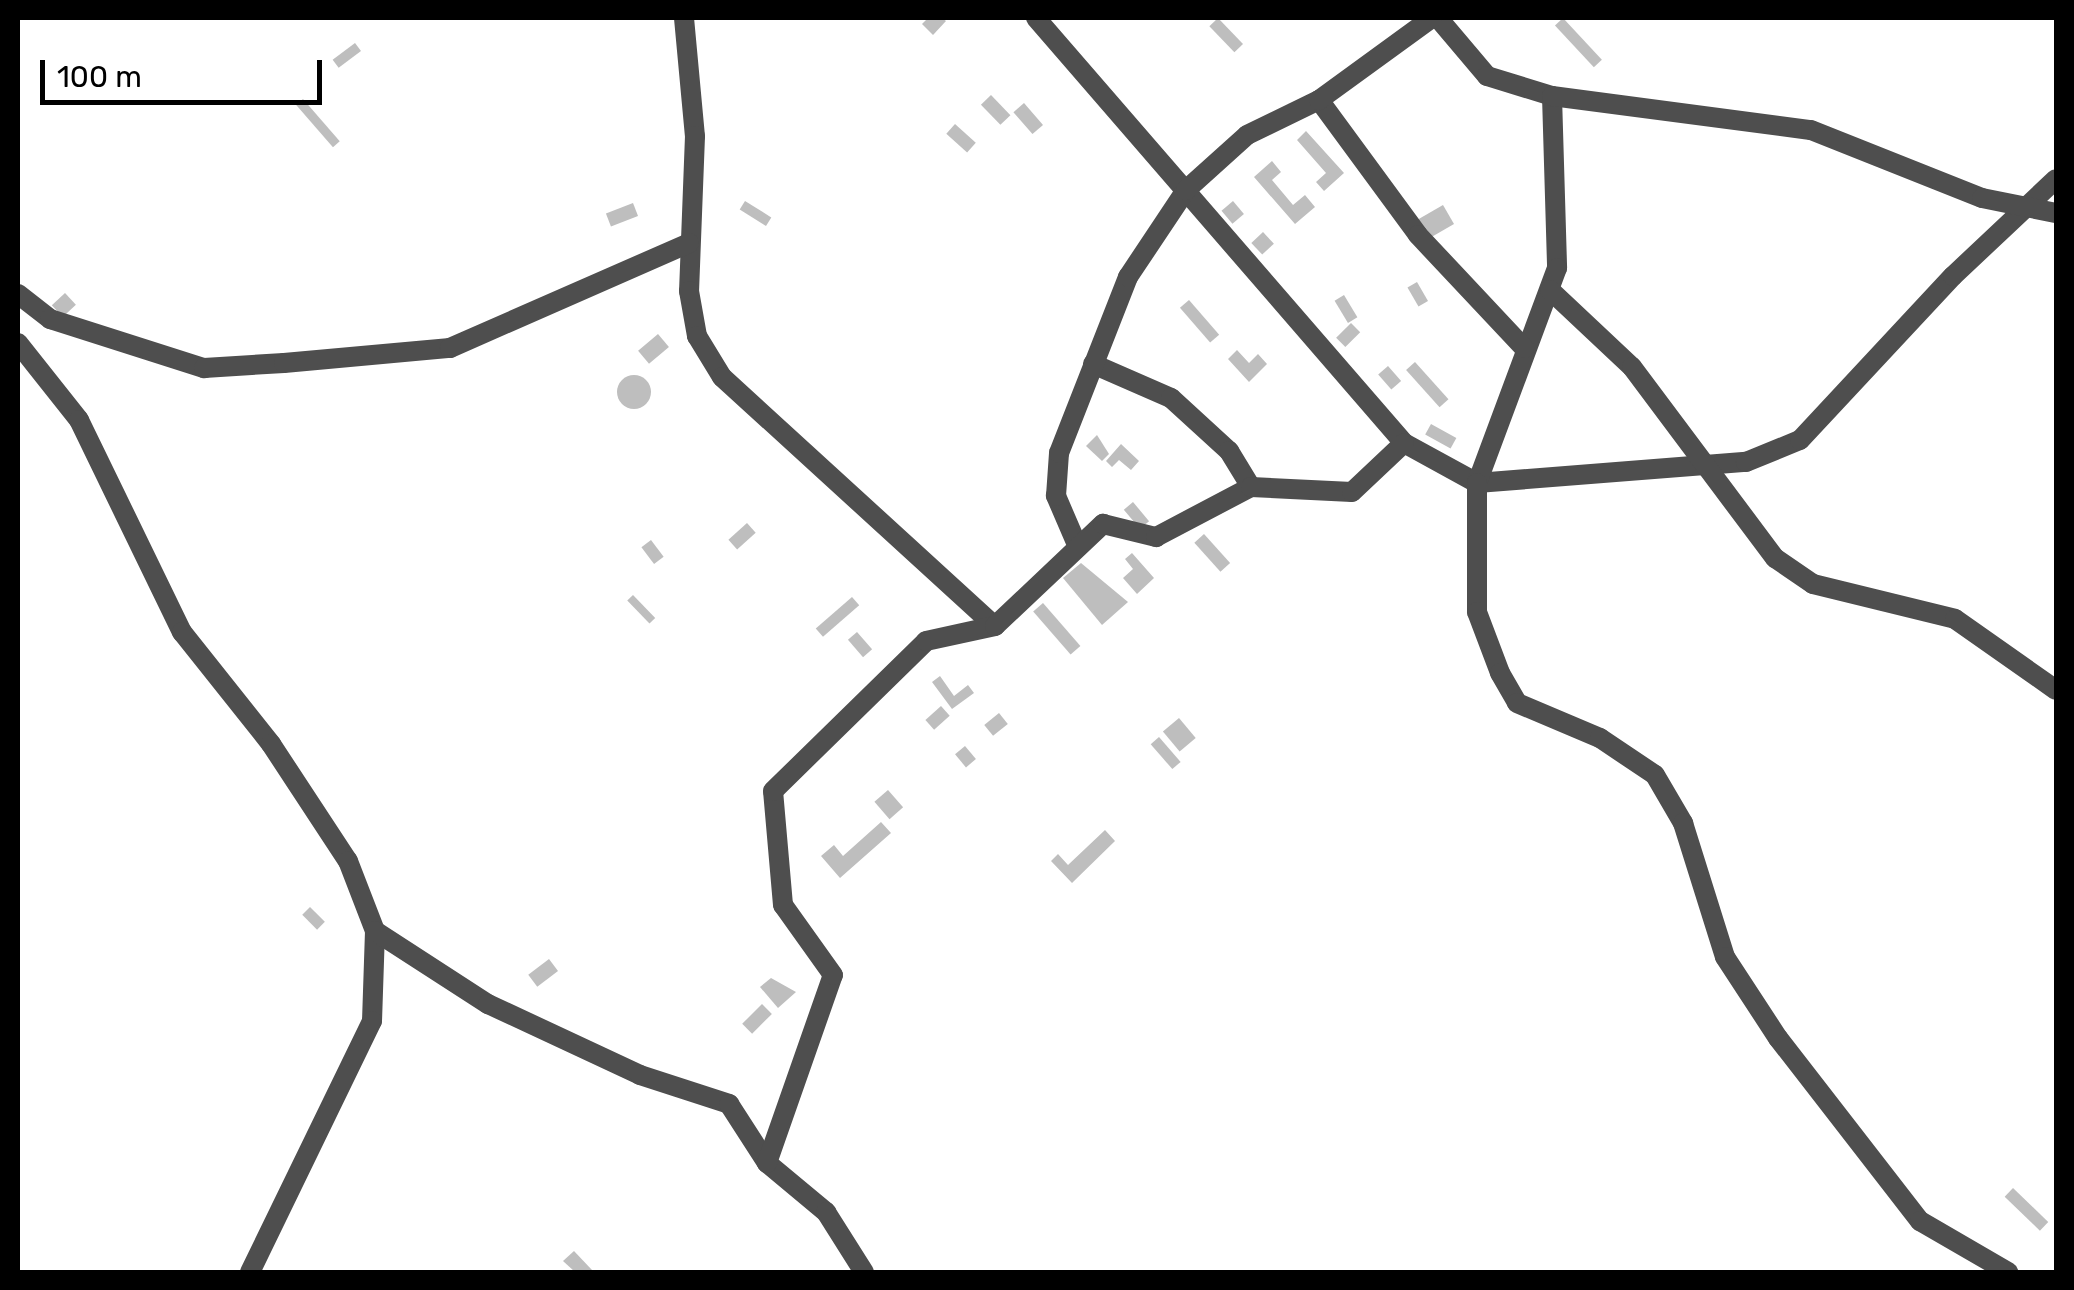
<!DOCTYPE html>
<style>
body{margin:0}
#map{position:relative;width:2074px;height:1290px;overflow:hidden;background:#fff;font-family:Rubik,sans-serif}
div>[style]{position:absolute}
.building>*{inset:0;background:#bebebe;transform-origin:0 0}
.round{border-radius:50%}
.street>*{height:20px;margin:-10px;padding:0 10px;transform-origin:10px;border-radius:10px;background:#4e4e4e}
span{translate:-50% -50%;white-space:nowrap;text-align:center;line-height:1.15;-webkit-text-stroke:8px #fff;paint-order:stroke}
.frame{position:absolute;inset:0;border:20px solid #000;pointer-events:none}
.scale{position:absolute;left:40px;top:60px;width:282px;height:45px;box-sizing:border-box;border:5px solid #000;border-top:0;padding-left:12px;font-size:30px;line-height:35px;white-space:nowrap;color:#000;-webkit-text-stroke:8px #fff;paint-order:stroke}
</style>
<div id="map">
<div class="building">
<div style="clip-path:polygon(928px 18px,942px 18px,946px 21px,933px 35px,922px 24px)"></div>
<div style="left:1218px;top:18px;width:36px;height:12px;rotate:46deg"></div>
<div style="left:1563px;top:18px;width:57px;height:11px;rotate:47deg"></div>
<div style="left:355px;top:43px;width:10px;height:28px;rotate:53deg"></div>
<div style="left:991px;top:95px;width:28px;height:14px;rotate:46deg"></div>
<div style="left:303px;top:99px;width:56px;height:9px;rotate:49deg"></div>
<div style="left:1024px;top:103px;width:29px;height:14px;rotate:49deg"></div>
<div style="left:955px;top:124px;width:28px;height:13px;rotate:42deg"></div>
<div style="clip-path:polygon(1306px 131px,1344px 173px,1324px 191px,1316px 182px,1326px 173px,1297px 140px)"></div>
<div style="clip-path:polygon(1272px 161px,1281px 172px,1272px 180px,1293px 205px,1305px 195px,1315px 207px,1295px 224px,1254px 177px)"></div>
<div style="left:745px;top:201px;width:31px;height:10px;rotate:32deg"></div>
<div style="left:1233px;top:201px;width:17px;height:15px;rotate:50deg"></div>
<div style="left:633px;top:203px;width:14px;height:29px;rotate:69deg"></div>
<div style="left:1443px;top:205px;width:22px;height:30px;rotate:60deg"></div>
<div style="left:1263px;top:232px;width:16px;height:16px;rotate:47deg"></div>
<div style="left:1417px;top:282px;width:22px;height:11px;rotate:60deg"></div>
<div style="left:65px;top:293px;width:16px;height:18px;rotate:47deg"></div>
<div style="left:1344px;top:295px;width:26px;height:11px;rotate:59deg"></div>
<div style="left:1189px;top:300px;width:46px;height:12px;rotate:49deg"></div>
<div style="left:1351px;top:323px;width:13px;height:21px;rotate:45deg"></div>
<div style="left:658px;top:334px;width:17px;height:26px;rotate:50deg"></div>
<div style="clip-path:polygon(1237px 350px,1249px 363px,1258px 354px,1267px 364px,1249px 382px,1228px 359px)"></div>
<div style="left:1415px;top:362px;width:50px;height:12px;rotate:48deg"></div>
<div style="left:1388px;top:366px;width:20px;height:13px;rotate:49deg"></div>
<div class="round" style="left:617px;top:375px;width:34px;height:34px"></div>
<div style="left:1431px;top:424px;width:29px;height:12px;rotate:29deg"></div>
<div style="clip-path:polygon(1097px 435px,1109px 454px,1102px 461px,1086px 446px)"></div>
<div style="clip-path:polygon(1121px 444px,1139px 461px,1131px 470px,1119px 460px,1112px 467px,1106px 461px)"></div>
<div style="left:1133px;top:502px;width:25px;height:12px;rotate:50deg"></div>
<div style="left:747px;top:523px;width:13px;height:25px;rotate:48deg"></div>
<div style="left:1204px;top:534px;width:39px;height:13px;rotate:48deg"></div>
<div style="left:651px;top:540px;width:21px;height:12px;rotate:53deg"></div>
<div style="clip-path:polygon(1132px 553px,1154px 578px,1137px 594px,1123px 578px,1133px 569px,1125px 559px)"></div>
<div style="clip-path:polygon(1081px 563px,1128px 602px,1102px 625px,1063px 578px)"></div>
<div style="left:633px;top:595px;width:32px;height:8px;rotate:46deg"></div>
<div style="left:852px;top:597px;width:11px;height:48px;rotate:49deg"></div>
<div style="left:1043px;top:603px;width:57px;height:13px;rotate:49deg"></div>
<div style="left:857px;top:632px;width:23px;height:12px;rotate:49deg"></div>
<div style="clip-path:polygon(940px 676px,954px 696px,968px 685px,974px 693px,952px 709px,932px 682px)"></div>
<div style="left:941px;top:706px;width:13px;height:21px;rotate:48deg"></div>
<div style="left:999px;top:713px;width:14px;height:19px;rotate:51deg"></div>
<div style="left:1179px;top:718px;width:26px;height:21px;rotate:50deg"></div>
<div style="left:1159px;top:737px;width:33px;height:11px;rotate:49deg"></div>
<div style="left:965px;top:746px;width:17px;height:13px;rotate:50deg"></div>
<div style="left:888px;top:790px;width:23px;height:18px;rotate:49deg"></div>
<div style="clip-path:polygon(881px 822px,891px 833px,840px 878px,821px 856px,834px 845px,843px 856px)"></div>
<div style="clip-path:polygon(1105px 830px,1115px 841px,1072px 883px,1051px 861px,1058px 854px,1068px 865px)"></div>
<div style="left:310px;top:907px;width:21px;height:11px;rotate:45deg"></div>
<div style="left:549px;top:959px;width:15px;height:26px;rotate:53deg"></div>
<div style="clip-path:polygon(771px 978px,796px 992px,778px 1008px,760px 987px)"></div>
<div style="left:762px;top:1004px;width:14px;height:28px;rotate:45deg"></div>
<div style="left:2013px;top:1188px;width:49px;height:12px;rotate:44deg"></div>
<div style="clip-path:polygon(574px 1251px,592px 1270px,589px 1272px,575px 1272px,563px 1261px)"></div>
</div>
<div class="street">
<div style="left:684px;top:18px;width:119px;rotate:84.7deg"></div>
<div style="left:695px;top:136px;width:155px;rotate:92.2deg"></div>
<div style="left:689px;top:291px;width:46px;rotate:79.9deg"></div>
<div style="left:697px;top:336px;width:48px;rotate:58.6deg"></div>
<div style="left:722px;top:377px;width:369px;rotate:42.4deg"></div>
<div style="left:1036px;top:18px;width:562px;rotate:49.11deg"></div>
<div style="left:1404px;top:443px;width:83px;rotate:28.7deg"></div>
<div style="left:1477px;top:483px;width:270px;rotate:-4.5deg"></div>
<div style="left:1746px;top:462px;width:58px;rotate:-22.2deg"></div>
<div style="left:1800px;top:440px;width:224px;rotate:-47deg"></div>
<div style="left:1953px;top:276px;width:141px;rotate:-43.3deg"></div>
<div style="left:1438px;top:18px;width:76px;rotate:49.8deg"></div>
<div style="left:1487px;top:76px;width:68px;rotate:17.1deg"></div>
<div style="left:1552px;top:96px;width:172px;rotate:88.3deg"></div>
<div style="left:1557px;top:268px;width:229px;rotate:110.4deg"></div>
<div style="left:1477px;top:483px;width:129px;rotate:90deg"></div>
<div style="left:1477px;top:612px;width:65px;rotate:69.3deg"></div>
<div style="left:1500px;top:673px;width:34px;rotate:60deg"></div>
<div style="left:1517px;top:703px;width:90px;rotate:22.9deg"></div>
<div style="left:1600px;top:738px;width:66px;rotate:33.9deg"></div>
<div style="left:1655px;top:775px;width:56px;rotate:59.7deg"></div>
<div style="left:1683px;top:823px;width:140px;rotate:72.6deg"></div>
<div style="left:1725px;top:957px;width:97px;rotate:56.8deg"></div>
<div style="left:1778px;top:1038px;width:232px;rotate:52.2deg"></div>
<div style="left:1920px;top:1221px;width:102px;rotate:30.1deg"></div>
<div style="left:1552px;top:96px;width:261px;rotate:7.5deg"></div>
<div style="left:1811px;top:130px;width:184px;rotate:21.7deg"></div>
<div style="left:1982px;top:198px;width:76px;rotate:11.5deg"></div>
<div style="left:1319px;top:100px;width:167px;rotate:53.7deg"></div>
<div style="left:1418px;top:235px;width:155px;rotate:46.8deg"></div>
<div style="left:1550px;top:290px;width:112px;rotate:43.2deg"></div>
<div style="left:1632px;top:367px;width:239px;rotate:53.2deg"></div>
<div style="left:1775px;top:558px;width:46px;rotate:34.4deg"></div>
<div style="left:1813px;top:584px;width:146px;rotate:13.8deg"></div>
<div style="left:1955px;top:619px;width:123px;rotate:35.1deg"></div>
<div style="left:18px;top:294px;width:41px;rotate:38deg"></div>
<div style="left:50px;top:319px;width:162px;rotate:17.7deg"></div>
<div style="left:204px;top:368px;width:80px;rotate:-3.6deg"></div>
<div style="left:284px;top:363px;width:167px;rotate:-5.2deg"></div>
<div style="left:450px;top:348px;width:261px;rotate:-23.7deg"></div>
<div style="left:18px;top:343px;width:98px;rotate:51.6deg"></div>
<div style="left:79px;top:420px;width:236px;rotate:64.1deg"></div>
<div style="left:182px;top:632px;width:143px;rotate:51.5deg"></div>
<div style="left:271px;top:744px;width:140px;rotate:56.7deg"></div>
<div style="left:348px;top:861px;width:75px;rotate:68.9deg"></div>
<div style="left:375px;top:931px;width:90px;rotate:91.9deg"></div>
<div style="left:372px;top:1021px;width:279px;rotate:115.9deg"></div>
<div style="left:1093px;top:364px;width:85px;rotate:23.6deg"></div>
<div style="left:1171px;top:398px;width:79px;rotate:42.4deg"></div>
<div style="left:1229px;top:451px;width:42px;rotate:58.6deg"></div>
<div style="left:1078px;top:547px;width:56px;rotate:-113.3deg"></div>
<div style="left:1056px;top:496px;width:43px;rotate:-86deg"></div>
<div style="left:1059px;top:453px;width:189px;rotate:-68.6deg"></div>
<div style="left:1128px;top:277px;width:105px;rotate:-56.3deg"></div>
<div style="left:1186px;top:190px;width:82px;rotate:-42deg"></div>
<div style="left:1247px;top:135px;width:80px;rotate:-25.9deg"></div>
<div style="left:1319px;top:100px;width:140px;rotate:-36deg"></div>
<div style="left:375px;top:931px;width:135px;rotate:32.9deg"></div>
<div style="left:488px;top:1004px;width:168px;rotate:25deg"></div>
<div style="left:640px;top:1075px;width:94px;rotate:18deg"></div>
<div style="left:729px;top:1104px;width:70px;rotate:57.2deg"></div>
<div style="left:767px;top:1163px;width:77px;rotate:39.7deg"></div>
<div style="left:826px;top:1212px;width:71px;rotate:57.7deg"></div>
<div style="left:767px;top:1163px;width:199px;rotate:-70.7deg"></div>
<div style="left:833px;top:975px;width:86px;rotate:-125.5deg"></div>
<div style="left:783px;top:905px;width:114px;rotate:-95deg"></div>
<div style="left:773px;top:791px;width:214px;rotate:-44.4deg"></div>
<div style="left:926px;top:641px;width:71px;rotate:-12.3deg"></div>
<div style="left:995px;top:626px;width:149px;rotate:-43.4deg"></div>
<div style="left:1103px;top:524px;width:55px;rotate:13.8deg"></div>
<div style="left:1156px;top:537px;width:107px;rotate:-27.8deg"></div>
<div style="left:1251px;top:487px;width:101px;rotate:2.8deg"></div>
<div style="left:1352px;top:492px;width:71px;rotate:-43.3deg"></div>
</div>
<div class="frame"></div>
<div class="scale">100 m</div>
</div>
